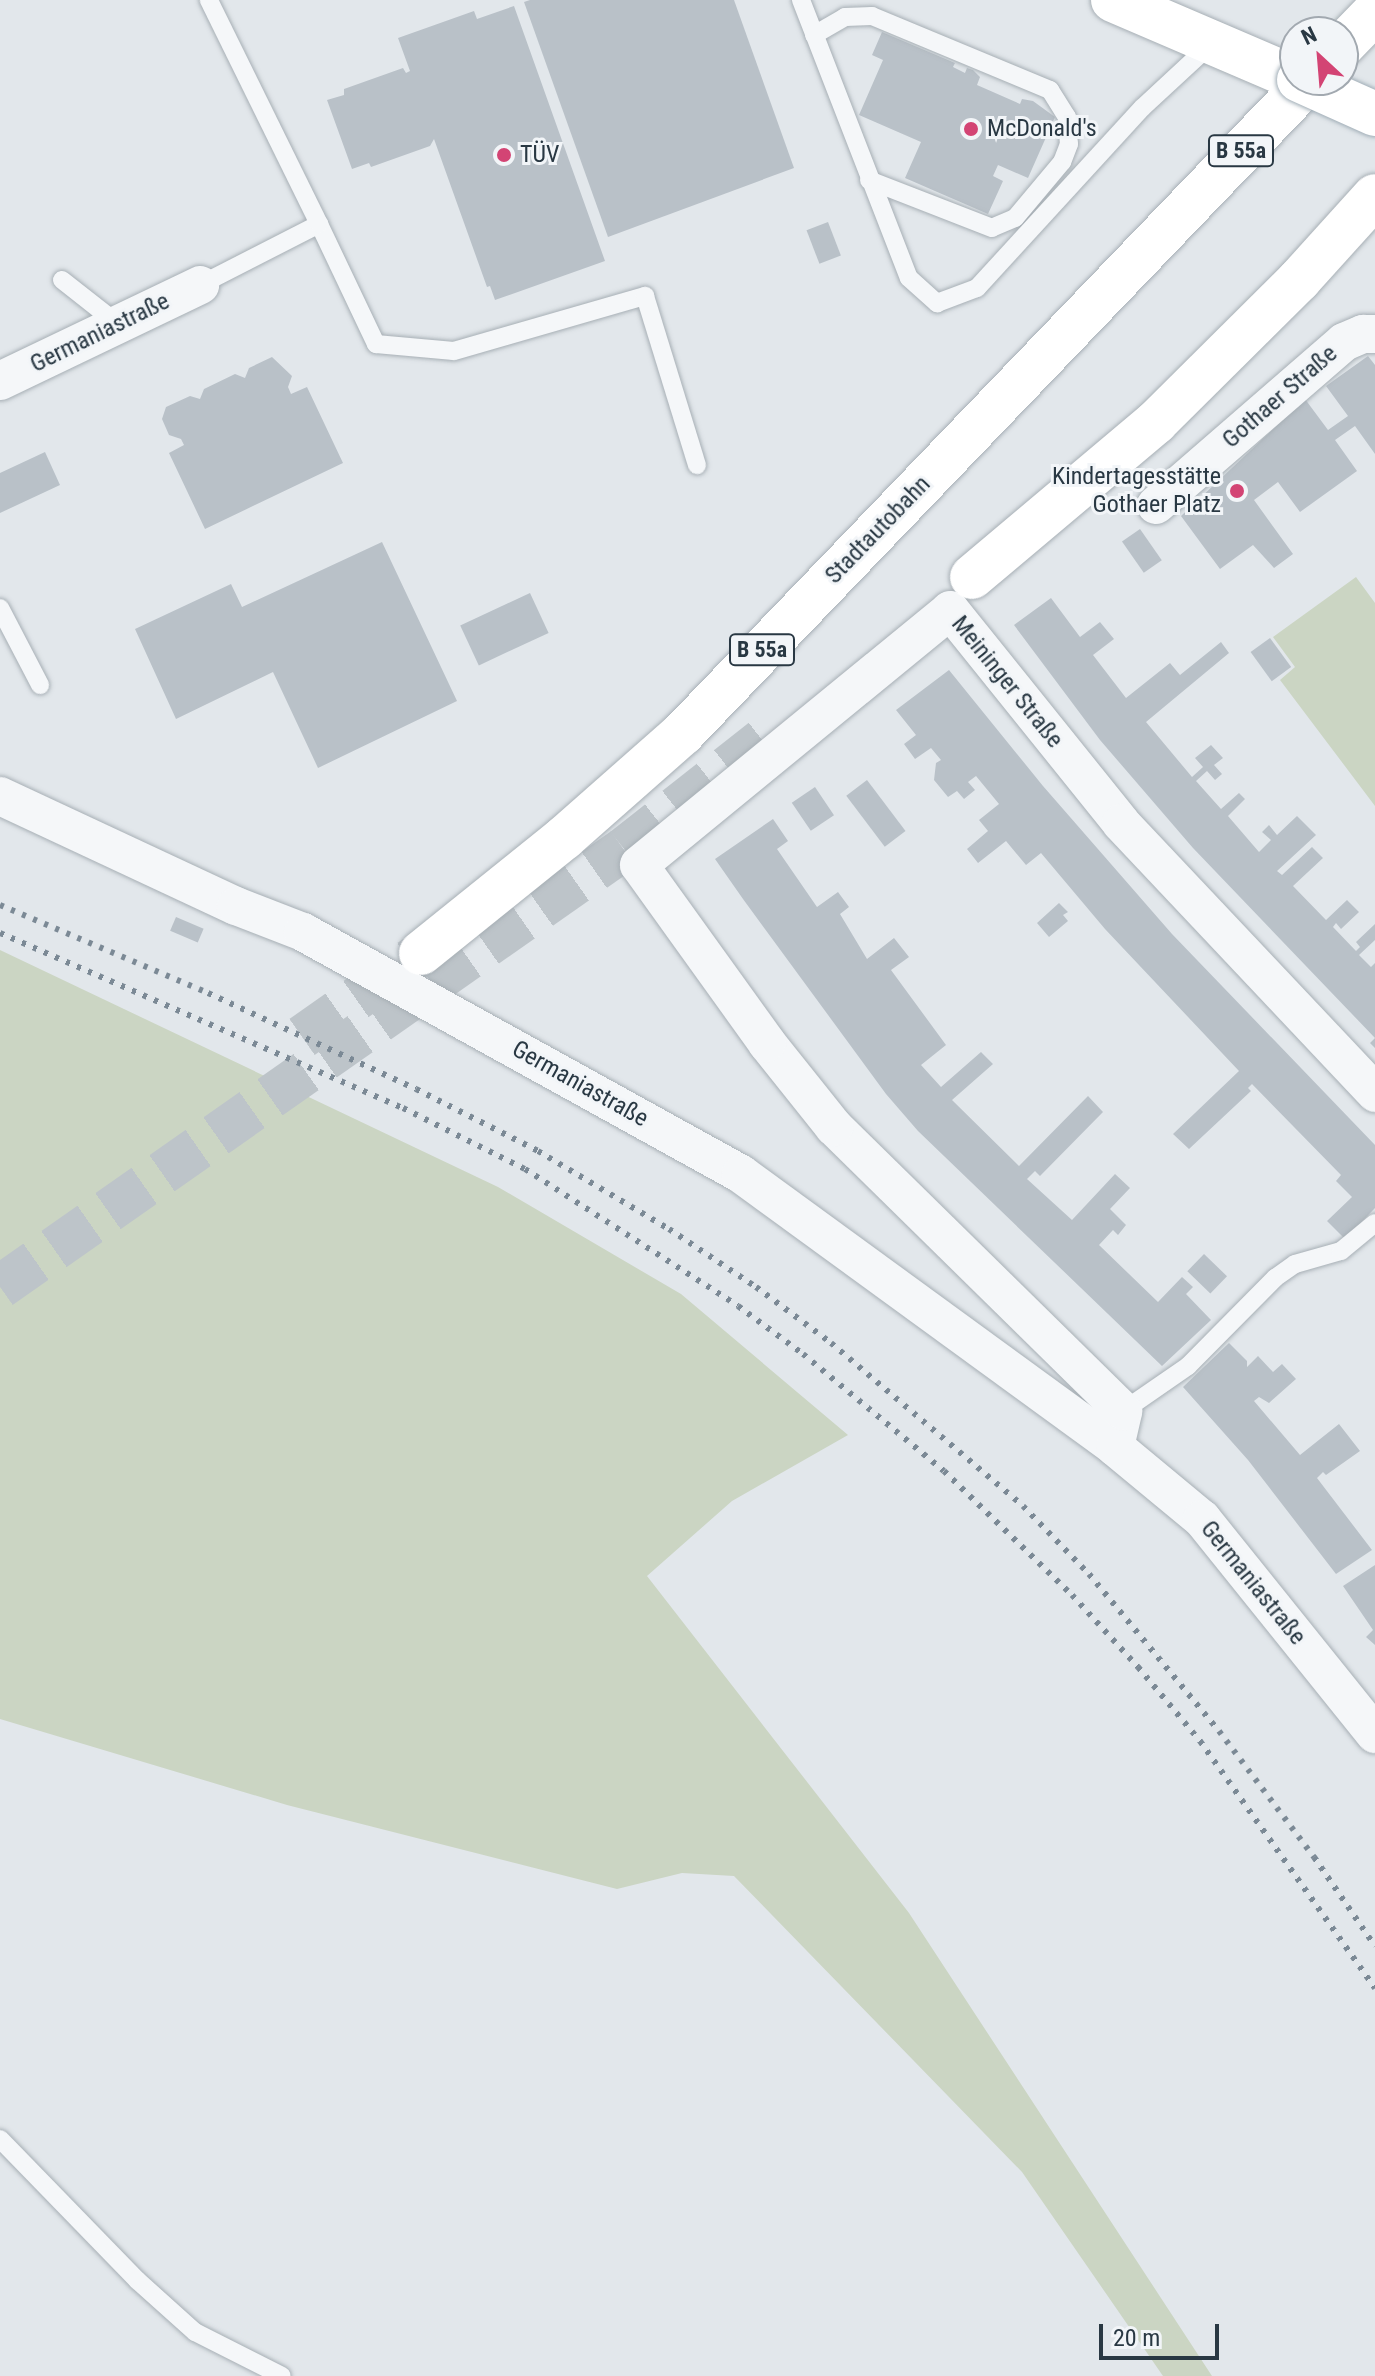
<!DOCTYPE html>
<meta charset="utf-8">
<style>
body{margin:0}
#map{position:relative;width:1375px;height:2376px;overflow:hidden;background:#e2e7eb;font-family:"Roboto Condensed",sans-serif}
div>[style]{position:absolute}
.green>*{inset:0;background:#cbd5c3}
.building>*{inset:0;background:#b9c1c8;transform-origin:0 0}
.trunk-tunnel>*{height:44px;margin-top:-22px;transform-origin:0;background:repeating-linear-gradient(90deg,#bdc4c9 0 44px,transparent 0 66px)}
.roads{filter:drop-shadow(0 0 2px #a7afb5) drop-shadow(0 0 2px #a7afb5)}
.service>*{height:18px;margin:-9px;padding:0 9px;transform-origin:9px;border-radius:9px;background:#f5f7f9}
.minor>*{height:38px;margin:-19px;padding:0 19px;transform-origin:19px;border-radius:19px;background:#f5f7f9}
.primary>*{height:44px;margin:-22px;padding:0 22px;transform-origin:22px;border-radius:22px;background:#fff}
.trunk>*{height:44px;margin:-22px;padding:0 22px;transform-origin:22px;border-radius:22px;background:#fff}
.rail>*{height:6px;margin-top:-3px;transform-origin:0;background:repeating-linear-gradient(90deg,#7b8995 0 4px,transparent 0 12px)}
.bridges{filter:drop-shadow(0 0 2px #a1aeb7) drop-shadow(0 0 2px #a1aeb7)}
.primary-bridge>*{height:44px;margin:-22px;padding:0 22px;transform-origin:22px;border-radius:22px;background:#fff}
.dots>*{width:22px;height:22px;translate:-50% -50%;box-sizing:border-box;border:4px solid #f2f5f8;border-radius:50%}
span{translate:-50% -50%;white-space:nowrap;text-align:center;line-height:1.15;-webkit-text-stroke:6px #f2f5f8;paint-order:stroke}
.shield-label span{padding:2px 6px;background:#f2f5f8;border:2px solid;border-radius:6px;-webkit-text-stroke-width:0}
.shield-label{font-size:22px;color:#293843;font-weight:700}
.poi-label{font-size:24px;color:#293843}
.left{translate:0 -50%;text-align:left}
.right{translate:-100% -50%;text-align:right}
.street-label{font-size:24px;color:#293843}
.north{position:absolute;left:1279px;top:16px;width:80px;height:80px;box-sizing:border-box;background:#f2f5f8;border:2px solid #a2a9b0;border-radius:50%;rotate:334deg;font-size:22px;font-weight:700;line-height:32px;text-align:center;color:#293843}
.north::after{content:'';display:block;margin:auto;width:28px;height:36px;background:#d34474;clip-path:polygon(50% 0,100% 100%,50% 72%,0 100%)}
.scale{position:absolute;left:1099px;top:2324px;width:120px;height:36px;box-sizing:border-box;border:4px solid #293843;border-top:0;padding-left:10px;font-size:24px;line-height:28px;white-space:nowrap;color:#293843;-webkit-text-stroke:6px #f2f5f8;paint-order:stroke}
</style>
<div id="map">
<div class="green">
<div style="clip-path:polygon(1356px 577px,1375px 603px,1375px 806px,1280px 680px,1295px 667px,1273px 637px)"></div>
<div style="clip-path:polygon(0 950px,498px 1187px,681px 1294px,848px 1435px,732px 1501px,647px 1576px,909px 1913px,1212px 2376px,1163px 2376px,1022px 2172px,734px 1876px,682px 1873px,617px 1889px,287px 1805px,0 1719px)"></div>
</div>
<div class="building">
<div style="clip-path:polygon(530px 0,734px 0,794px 168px,608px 237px,524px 2px)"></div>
<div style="clip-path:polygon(514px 6px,605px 261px,495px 300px,490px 286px,487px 287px,434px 139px,430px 146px,371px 167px,369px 163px,352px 169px,327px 100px,344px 95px,344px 89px,403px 68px,406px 73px,410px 71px,398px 38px,474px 11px,477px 19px)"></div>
<div style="clip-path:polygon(882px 32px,955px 63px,953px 67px,965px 73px,967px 68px,973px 70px,980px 77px,977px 85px,1020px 104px,1022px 99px,1033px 101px,1055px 117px,1028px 178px,998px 165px,993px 176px,1003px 181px,988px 214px,905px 178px,921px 142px,859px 115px,883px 60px,872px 55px)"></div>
<div style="left:828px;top:222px;width:36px;height:23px;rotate:69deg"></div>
<div style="clip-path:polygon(1368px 356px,1375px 365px,1375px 454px,1355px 426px,1335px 440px,1357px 471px,1300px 512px,1278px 482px,1254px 500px,1293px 554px,1274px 568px,1253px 545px,1220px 569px,1181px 516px,1305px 399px,1328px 430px,1348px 416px,1326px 386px)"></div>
<div style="clip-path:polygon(272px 357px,292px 376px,288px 387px,291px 394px,307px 387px,343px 463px,205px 529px,169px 453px,184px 445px,181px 439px,169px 435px,162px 419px,166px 407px,190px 396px,200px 399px,204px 389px,235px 374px,245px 378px,249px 368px)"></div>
<div style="clip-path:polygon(45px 452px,60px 485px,0 513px,0 473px)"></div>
<div style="left:1140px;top:529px;width:38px;height:22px;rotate:55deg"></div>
<div style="clip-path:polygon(382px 542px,457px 701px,318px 768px,273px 672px,176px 719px,135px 629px,231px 584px,242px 607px)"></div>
<div style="left:530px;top:593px;width:44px;height:77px;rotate:65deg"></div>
<div style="clip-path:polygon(1051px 598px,1080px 637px,1100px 622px,1114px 639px,1093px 655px,1126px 698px,1170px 663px,1180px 675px,1221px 642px,1229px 653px,1146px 722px,1192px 777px,1203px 767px,1195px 758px,1211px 745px,1223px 758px,1214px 765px,1222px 774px,1215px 780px,1207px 771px,1196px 781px,1221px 809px,1239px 793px,1245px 799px,1228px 816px,1259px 852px,1271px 840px,1262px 832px,1269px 825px,1277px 835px,1297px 816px,1316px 835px,1277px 871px,1282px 875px,1312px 847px,1323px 858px,1293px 886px,1326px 920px,1347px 900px,1359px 912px,1341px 929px,1336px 923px,1333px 927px,1356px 951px,1360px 947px,1356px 942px,1375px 924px,1375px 940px,1359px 955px,1371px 967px,1375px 963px,1375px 1048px,1370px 1043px,1375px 1038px,1193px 848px,1100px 740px,1014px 625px)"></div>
<div style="left:1270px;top:638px;width:36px;height:24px;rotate:54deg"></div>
<div style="clip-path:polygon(949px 670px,1043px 786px,1172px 934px,1375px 1145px,1375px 1208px,1345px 1239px,1327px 1221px,1352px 1197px,1336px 1181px,1341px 1175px,1252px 1084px,1248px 1088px,1251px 1091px,1189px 1149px,1173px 1134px,1239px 1071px,1105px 929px,1041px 853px,1026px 865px,1006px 841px,978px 863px,967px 849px,988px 831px,979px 820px,999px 804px,976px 776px,968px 782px,975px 790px,964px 799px,957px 791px,948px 797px,934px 780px,936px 763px,941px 760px,931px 748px,915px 759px,904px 744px,916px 735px,896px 710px)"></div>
<div style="left:867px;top:780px;width:64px;height:26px;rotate:53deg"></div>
<div style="left:815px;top:787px;width:34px;height:28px;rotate:56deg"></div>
<div style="clip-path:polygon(773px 819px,788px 841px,777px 849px,817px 907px,838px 892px,849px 907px,840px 914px,867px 959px,894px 938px,909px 957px,891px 970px,946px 1045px,921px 1065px,941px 1087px,981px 1052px,993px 1064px,952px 1100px,1019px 1166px,1088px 1096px,1103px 1112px,1040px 1176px,1035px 1171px,1027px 1179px,1072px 1220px,1115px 1174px,1130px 1188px,1110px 1209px,1126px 1225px,1118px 1235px,1113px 1230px,1099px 1245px,1158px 1302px,1182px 1277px,1193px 1287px,1186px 1294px,1211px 1320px,1162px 1366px,918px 1131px,886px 1094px,743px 899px,715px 859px)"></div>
<div style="clip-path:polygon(1059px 903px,1068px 912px,1063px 915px,1068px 921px,1049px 937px,1037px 923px)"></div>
<div style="left:176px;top:917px;width:30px;height:15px;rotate:23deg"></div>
<div style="left:1204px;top:1254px;width:32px;height:24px;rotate:44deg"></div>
<div style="clip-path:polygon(1229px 1343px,1247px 1361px,1247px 1367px,1258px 1356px,1273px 1372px,1282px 1364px,1296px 1379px,1269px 1403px,1259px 1397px,1254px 1401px,1300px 1455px,1339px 1424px,1360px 1451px,1326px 1475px,1323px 1472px,1317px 1478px,1372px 1550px,1336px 1574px,1248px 1460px,1183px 1387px)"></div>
<div style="clip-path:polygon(1375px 1565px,1375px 1645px,1366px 1637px,1373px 1630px,1343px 1586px)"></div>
</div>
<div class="trunk-tunnel">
<div style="left:302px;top:1037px;width:139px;rotate:-35.1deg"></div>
<div style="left:0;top:1287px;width:762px;rotate:-35.07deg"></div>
<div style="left:624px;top:849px;width:196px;rotate:-38.2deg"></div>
</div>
<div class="roads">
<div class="service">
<div style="left:801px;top:0;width:298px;rotate:68.8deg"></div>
<div style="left:909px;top:278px;width:38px;rotate:42deg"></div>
<div style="left:937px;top:303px;width:43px;rotate:-20.6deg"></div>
<div style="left:977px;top:288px;width:244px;rotate:-47.5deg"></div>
<div style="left:1142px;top:108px;width:94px;rotate:-42.8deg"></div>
<div style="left:814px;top:35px;width:36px;rotate:-30deg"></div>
<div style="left:845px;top:17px;width:27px;rotate:-2deg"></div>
<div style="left:872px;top:16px;width:193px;rotate:22.6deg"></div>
<div style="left:1050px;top:90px;width:32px;rotate:58deg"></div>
<div style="left:1067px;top:117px;width:27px;rotate:86deg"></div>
<div style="left:1069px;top:144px;width:19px;rotate:111deg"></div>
<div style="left:1062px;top:162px;width:73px;rotate:130deg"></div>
<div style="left:1015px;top:218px;width:25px;rotate:157deg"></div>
<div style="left:992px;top:228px;width:132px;rotate:-158.7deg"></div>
<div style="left:319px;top:224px;width:133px;rotate:64.6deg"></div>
<div style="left:376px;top:344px;width:78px;rotate:5.1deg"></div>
<div style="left:454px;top:351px;width:199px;rotate:-16.1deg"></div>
<div style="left:645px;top:296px;width:177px;rotate:72.9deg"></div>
<div style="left:62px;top:280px;width:71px;rotate:38.2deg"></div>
<div style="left:200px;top:285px;width:134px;rotate:-27.1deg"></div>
<div style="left:319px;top:224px;width:250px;rotate:-116.2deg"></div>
<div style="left:0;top:608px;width:87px;rotate:62.5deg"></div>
<div style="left:1123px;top:1411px;width:79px;rotate:-34.7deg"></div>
<div style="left:1188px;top:1366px;width:124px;rotate:-45.3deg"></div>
<div style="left:1275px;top:1278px;width:24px;rotate:-35deg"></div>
<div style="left:1295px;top:1264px;width:48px;rotate:-15.8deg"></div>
<div style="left:1341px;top:1251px;width:44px;rotate:-39.5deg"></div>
<div style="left:0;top:2139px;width:197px;rotate:45.8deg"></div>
<div style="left:137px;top:2280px;width:78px;rotate:41.9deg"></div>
<div style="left:195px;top:2332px;width:97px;rotate:26.8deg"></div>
</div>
<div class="minor">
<div style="left:0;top:381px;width:222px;rotate:-25.6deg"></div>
<div style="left:1156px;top:505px;width:249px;rotate:-40.9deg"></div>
<div style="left:1344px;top:342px;width:21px;rotate:-23deg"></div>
<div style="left:1363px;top:334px;width:12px"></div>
<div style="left:0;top:796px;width:260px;rotate:25deg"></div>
<div style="left:236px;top:906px;width:72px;rotate:21.2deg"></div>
<div style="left:303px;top:932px;width:500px;rotate:28.92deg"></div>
<div style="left:741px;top:1174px;width:463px;rotate:36.1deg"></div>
<div style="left:1115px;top:1447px;width:113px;rotate:39.6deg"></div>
<div style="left:1202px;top:1519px;width:276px;rotate:51.2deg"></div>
<div style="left:1115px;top:1447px;width:37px;rotate:-77deg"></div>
<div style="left:1123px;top:1411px;width:405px;rotate:-135.5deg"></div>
<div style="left:834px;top:1127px;width:107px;rotate:-128.6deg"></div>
<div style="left:767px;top:1043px;width:219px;rotate:-125.7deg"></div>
<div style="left:639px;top:865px;width:402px;rotate:-39.3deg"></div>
<div style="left:950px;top:610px;width:273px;rotate:51.2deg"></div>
<div style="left:1121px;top:823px;width:371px;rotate:46.7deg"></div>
</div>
<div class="primary">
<div style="left:1113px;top:0;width:198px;rotate:23.2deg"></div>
</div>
<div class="trunk">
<div style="left:1343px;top:45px;width:46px;rotate:-45.9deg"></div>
<div style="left:972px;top:577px;width:241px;rotate:-40.1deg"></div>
<div style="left:1156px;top:422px;width:202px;rotate:-44.8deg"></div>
<div style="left:1299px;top:280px;width:113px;rotate:-47.9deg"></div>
<div style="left:421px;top:953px;width:184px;rotate:-38.8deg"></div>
<div style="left:564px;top:838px;width:159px;rotate:-41.4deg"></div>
<div style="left:683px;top:733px;width:905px;rotate:-46.16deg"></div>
</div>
</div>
<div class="rail">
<div style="left:0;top:905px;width:226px;rotate:22.9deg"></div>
<div style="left:208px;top:993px;width:229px;rotate:24.8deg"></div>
<div style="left:416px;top:1089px;width:137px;rotate:26.9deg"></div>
<div style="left:538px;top:1151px;width:152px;rotate:30.8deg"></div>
<div style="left:669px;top:1229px;width:105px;rotate:33.7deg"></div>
<div style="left:756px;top:1287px;width:94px;rotate:36.7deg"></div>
<div style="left:831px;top:1343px;width:252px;rotate:40.3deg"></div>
<div style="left:1023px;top:1506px;width:95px;rotate:45.9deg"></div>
<div style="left:1089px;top:1574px;width:204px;rotate:50.4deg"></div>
<div style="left:1219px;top:1731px;width:158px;rotate:53deg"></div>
<div style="left:1314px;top:1857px;width:108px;rotate:55.6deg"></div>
<div style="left:0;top:933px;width:439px;rotate:23.5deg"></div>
<div style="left:403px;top:1108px;width:136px;rotate:26.6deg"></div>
<div style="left:525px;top:1169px;width:253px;rotate:32.7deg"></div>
<div style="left:738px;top:1306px;width:81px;rotate:36.4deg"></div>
<div style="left:803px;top:1354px;width:183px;rotate:39.7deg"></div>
<div style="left:944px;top:1471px;width:178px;rotate:44.1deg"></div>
<div style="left:1072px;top:1595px;width:98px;rotate:47.5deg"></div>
<div style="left:1138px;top:1667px;width:97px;rotate:50deg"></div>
<div style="left:1200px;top:1741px;width:303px;rotate:54.7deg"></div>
</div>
<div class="bridges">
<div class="primary-bridge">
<div style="left:1299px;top:80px;width:83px;rotate:24.1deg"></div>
</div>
</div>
<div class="dots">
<div style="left:971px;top:129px;background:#d34474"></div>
<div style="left:504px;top:155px;background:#d34474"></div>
<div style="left:1237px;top:491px;background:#d34474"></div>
</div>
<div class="shield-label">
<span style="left:1241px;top:151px">B 55a</span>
<span style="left:762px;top:650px">B 55a</span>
</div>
<div class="poi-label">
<span class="left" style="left:987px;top:129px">McDonald's</span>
<span class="left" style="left:520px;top:155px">TÜV</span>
<span class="right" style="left:1221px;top:491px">Kindertagesstätte<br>Gothaer Platz</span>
</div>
<div class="street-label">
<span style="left:100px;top:333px;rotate:-26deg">Germaniastraße</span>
<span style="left:1280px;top:397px;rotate:-41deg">Gothaer Straße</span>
<span style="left:878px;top:530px;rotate:-46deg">Stadtautobahn</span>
<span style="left:1007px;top:682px;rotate:51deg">Meininger Straße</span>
<span style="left:580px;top:1084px;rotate:29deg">Germaniastraße</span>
<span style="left:1253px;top:1583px;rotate:51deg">Germaniastraße</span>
</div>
<div class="north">N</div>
<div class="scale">20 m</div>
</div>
